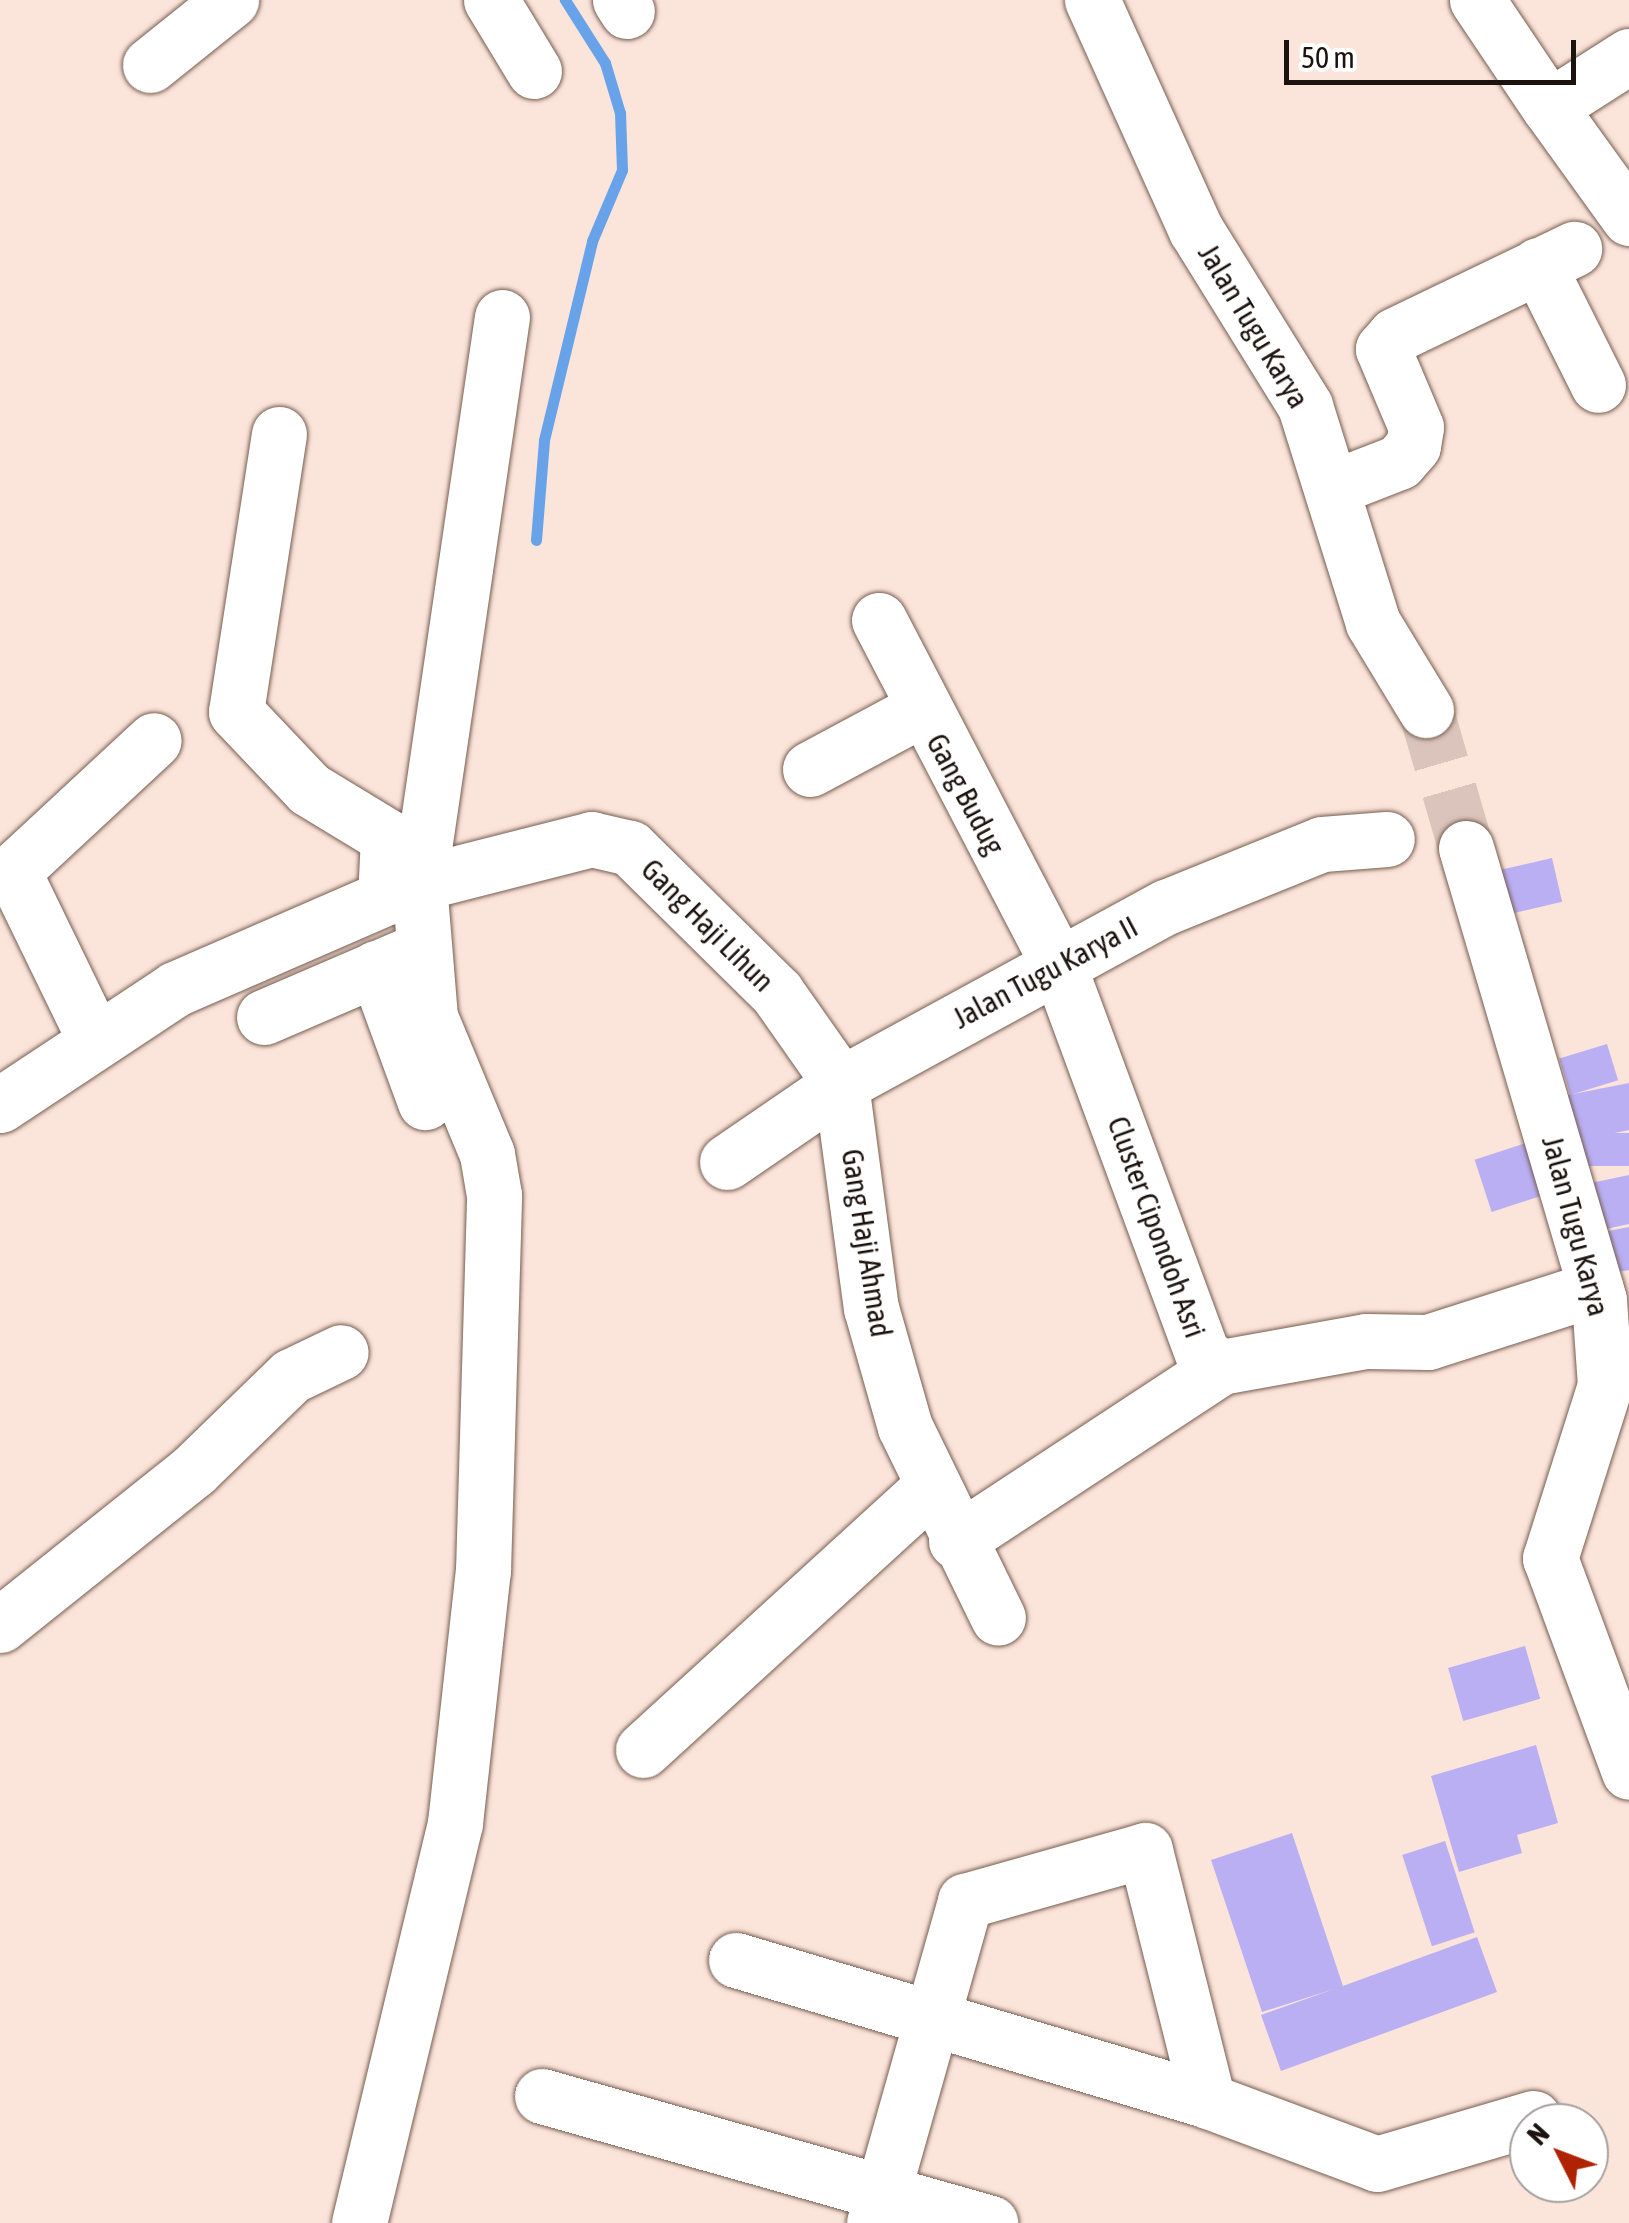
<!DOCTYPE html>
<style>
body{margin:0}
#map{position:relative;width:1629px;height:2223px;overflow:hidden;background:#fbe4d9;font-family:"Asap Condensed",sans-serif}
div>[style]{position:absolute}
.stream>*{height:11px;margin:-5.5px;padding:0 5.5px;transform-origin:5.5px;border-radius:5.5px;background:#68a2e9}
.building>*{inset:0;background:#bbaff4;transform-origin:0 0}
.minor-tunnel>*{height:55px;margin-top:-27.5px;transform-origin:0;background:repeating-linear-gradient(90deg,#dac4bb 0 55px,transparent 0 83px)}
.roads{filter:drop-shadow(0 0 2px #765d51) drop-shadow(0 0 2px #765d51)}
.minor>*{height:55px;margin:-27.5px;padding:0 27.5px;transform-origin:27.5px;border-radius:27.5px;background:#fff}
span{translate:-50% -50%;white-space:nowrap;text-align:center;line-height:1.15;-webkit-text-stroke:9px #fff;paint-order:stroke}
.street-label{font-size:30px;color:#1c120e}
.north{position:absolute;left:1509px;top:2103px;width:100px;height:100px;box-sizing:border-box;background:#fff;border:2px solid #a4a09f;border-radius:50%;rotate:312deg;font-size:28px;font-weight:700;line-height:40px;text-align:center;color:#1c120e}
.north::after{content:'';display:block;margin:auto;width:35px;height:45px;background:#af2203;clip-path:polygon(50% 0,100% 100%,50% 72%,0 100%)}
.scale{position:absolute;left:1284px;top:40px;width:292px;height:45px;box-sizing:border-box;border:5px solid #1c120e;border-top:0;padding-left:12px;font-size:30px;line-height:35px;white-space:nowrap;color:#1c120e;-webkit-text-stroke:8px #fff;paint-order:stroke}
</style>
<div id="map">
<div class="stream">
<div style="left:536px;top:540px;width:100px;rotate:-85.4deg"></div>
<div style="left:544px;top:440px;width:205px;rotate:-76.4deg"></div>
<div style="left:592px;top:241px;width:77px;rotate:-67.1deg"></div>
<div style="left:622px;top:170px;width:57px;rotate:-92deg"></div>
<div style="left:620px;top:113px;width:52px;rotate:-106.7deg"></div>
<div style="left:605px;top:63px;width:75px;rotate:-122.4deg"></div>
</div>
<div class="building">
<div style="left:1552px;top:858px;width:45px;height:58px;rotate:77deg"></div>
<div style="left:1607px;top:1044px;width:38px;height:50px;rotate:73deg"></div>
<div style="clip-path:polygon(1629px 1083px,1629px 1130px,1567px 1143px,1558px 1097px)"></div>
<div style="left:1629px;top:1133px;width:33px;height:55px;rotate:90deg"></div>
<div style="left:1526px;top:1143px;width:55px;height:54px;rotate:72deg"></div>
<div style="clip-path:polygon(1629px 1175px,1629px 1224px,1601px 1230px,1591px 1183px)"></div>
<div style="clip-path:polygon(1629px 1227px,1629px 1270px,1607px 1274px,1598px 1233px)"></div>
<div style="left:1525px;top:1646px;width:55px;height:80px;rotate:74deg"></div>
<div style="clip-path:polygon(1536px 1745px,1558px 1823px,1517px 1835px,1522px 1853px,1459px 1872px,1431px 1776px)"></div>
<div style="clip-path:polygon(1292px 1833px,1343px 1986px,1477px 1937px,1497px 1992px,1281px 2071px,1261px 2015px,1334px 1989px,1262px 2012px,1211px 1860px)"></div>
<div style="left:1445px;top:1841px;width:96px;height:45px;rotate:72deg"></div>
</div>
<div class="minor-tunnel">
<div style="left:1426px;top:710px;width:144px;rotate:73.8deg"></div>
</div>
<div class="roads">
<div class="minor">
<div style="left:491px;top:0;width:83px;rotate:58.8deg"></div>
<div style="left:620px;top:0;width:13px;rotate:58deg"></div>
<div style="left:1092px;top:0;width:252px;rotate:65.7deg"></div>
<div style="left:1196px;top:230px;width:207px;rotate:58.2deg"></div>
<div style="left:1305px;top:406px;width:227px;rotate:72.6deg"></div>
<div style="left:1373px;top:623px;width:102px;rotate:58.7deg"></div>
<div style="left:1477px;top:0;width:129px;rotate:56.1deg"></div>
<div style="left:1549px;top:107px;width:95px;rotate:-32.5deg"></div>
<div style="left:150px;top:65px;width:104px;rotate:-38.7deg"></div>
<div style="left:1549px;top:107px;width:137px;rotate:54.2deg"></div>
<div style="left:1538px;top:265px;width:134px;rotate:63.4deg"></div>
<div style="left:279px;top:434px;width:281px;rotate:98.8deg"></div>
<div style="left:236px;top:712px;width:106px;rotate:46.5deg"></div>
<div style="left:309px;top:789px;width:92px;rotate:31.3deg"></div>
<div style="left:388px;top:837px;width:61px;rotate:92.8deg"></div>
<div style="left:1332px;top:488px;width:72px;rotate:-21.2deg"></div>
<div style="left:1399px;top:462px;width:21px;rotate:-49deg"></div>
<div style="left:1413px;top:446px;width:19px;rotate:-81deg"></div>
<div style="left:1416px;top:427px;width:85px;rotate:-112.9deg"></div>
<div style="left:1383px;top:349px;width:18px;rotate:-49deg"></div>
<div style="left:1395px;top:335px;width:199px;rotate:-25.7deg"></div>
<div style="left:879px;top:620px;width:388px;rotate:62.5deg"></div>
<div style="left:1058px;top:964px;width:417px;rotate:69.7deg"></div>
<div style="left:1203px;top:1355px;width:22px;rotate:34deg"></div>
<div style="left:1221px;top:1367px;width:147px;rotate:-10.2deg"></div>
<div style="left:1366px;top:1341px;width:62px;rotate:0.9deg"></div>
<div style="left:1428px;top:1342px;width:176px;rotate:-17.8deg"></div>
<div style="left:810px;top:769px;width:127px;rotate:-28.2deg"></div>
<div style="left:1466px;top:848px;width:471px;rotate:73.6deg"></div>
<div style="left:1599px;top:1300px;width:85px;rotate:86deg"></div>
<div style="left:1605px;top:1385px;width:182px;rotate:107.6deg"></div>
<div style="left:1550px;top:1558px;width:228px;rotate:69.7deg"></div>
<div style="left:376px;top:968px;width:143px;rotate:69.9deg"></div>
<div style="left:264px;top:1017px;width:174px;rotate:-23.3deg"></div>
<div style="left:94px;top:1038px;width:186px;rotate:-115.9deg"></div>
<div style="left:13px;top:871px;width:192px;rotate:-42.9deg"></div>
<div style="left:0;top:1105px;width:210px;rotate:-33.5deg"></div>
<div style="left:175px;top:989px;width:266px;rotate:-23.5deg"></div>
<div style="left:419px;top:883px;width:178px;rotate:-14.3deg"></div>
<div style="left:591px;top:839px;width:40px;rotate:13deg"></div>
<div style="left:630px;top:848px;width:206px;rotate:44.6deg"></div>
<div style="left:777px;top:993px;width:111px;rotate:54.9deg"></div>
<div style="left:841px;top:1084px;width:226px;rotate:82.4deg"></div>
<div style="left:871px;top:1308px;width:124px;rotate:74.1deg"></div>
<div style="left:905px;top:1427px;width:212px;rotate:64deg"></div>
<div style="left:727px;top:1162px;width:138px;rotate:-34.4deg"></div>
<div style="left:841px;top:1084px;width:370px;rotate:-28.6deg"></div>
<div style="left:1166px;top:907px;width:168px;rotate:-22deg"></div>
<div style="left:1322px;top:844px;width:65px;rotate:-4.4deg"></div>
<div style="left:956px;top:1541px;width:317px;rotate:-33.3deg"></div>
<div style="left:0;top:1625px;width:248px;rotate:-38.6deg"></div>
<div style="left:194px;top:1470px;width:135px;rotate:-44.1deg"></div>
<div style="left:291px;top:1376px;width:55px;rotate:-25.6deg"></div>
<div style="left:643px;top:1750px;width:390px;rotate:-42.4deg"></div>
<div style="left:736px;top:1960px;width:493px;rotate:16.6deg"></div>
<div style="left:1208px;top:2101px;width:180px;rotate:20.4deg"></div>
<div style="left:1377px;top:2164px;width:163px;rotate:-16.4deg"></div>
<div style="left:542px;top:2096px;width:466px;rotate:15.8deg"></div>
<div style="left:359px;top:2223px;width:411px;rotate:-76.5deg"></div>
<div style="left:455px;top:1823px;width:254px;rotate:-83.7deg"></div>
<div style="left:483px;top:1571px;width:376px;rotate:-88.3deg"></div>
<div style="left:494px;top:1195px;width:42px;rotate:-99.7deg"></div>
<div style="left:487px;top:1154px;width:148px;rotate:-112.6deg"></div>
<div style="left:430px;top:1017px;width:134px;rotate:-94.7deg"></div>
<div style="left:419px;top:883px;width:572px;rotate:-81.66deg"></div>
<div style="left:874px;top:2223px;width:335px;rotate:-74.2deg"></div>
<div style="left:965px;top:1901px;width:187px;rotate:-15.8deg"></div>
<div style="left:1145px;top:1850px;width:259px;rotate:75.9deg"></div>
</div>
</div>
<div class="street-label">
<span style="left:1254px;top:326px;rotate:59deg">Jalan Tugu Karya</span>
<span style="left:966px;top:794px;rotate:62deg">Gang Budug</span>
<span style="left:708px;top:925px;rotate:45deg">Gang Haji Lihun</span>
<span style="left:1045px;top:972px;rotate:-28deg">Jalan Tugu Karya II</span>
<span style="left:1576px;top:1226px;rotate:75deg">Jalan Tugu Karya</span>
<span style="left:1157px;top:1227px;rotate:70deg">Cluster Cipondoh Asri</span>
<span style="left:867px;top:1243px;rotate:81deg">Gang Haji Ahmad</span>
</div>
<div class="north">N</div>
<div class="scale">50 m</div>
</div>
